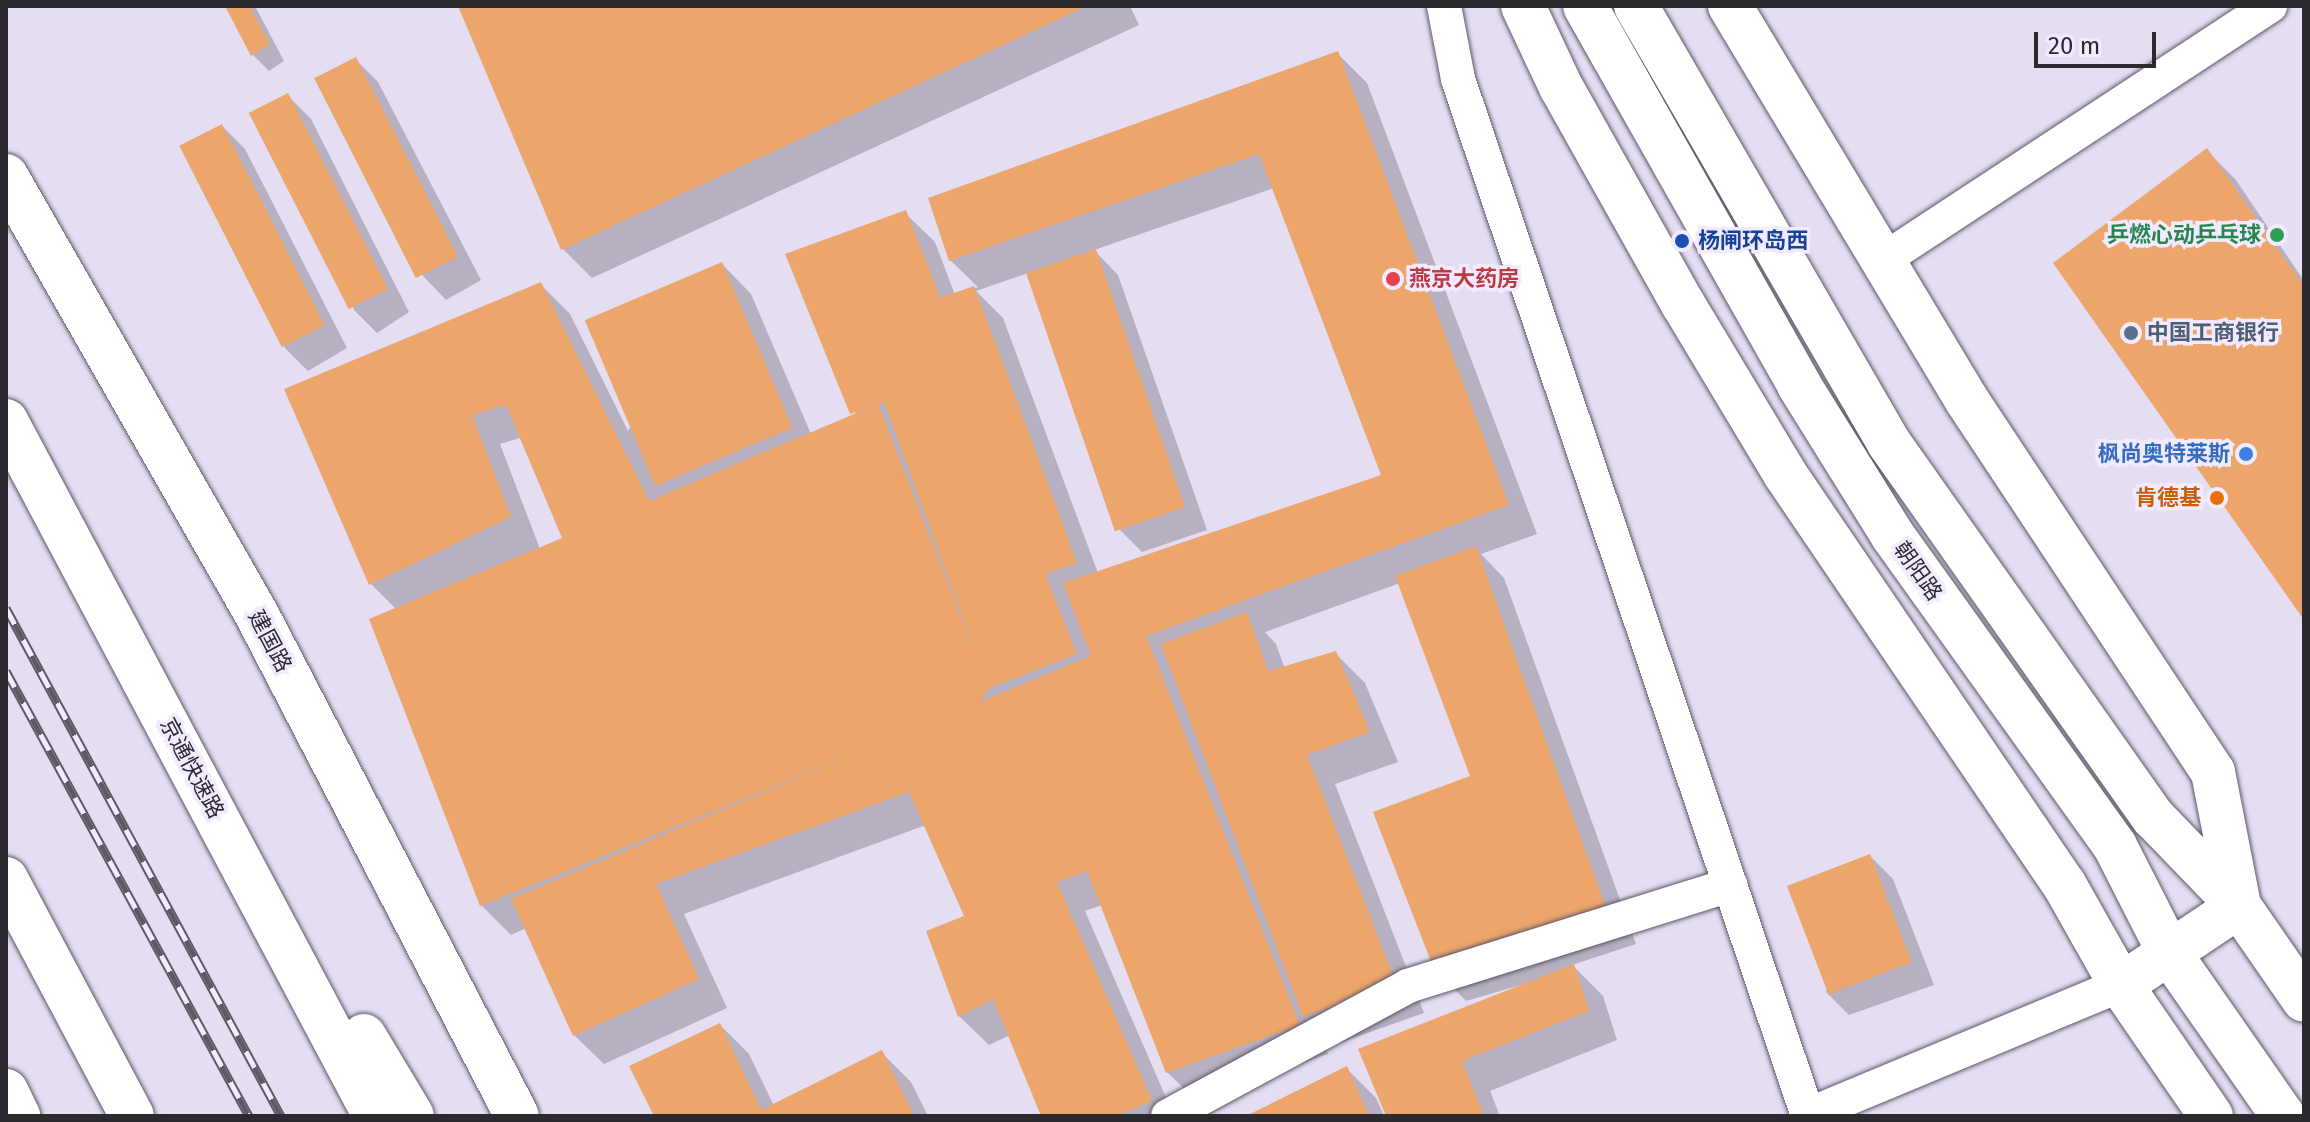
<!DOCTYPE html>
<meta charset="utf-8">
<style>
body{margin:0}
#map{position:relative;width:2310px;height:1122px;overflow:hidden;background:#e5ddf2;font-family:"Fira Sans","Noto Sans SC",sans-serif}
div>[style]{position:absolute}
.shadow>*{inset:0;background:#0003}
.building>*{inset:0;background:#eca56b;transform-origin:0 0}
.roads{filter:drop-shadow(0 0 2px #5d5668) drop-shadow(0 0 2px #5d5668)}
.street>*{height:34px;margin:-17px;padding:0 17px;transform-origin:17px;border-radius:17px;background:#fff}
.secondary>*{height:44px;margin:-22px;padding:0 22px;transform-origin:22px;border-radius:22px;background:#fff}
.highway>*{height:44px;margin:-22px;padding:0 22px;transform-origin:22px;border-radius:22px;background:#fff}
.rail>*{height:9px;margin-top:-4.5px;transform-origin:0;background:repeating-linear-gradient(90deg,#f2ebff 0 18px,#5e5a65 0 36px);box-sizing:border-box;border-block:2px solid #5e5a65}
.dots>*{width:22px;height:22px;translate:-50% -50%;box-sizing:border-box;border:4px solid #f2ebff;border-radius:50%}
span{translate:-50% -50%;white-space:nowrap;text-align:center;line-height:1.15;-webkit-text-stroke:7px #f2ebff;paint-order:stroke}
.leisure-label{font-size:22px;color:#27864d;font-weight:700}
.right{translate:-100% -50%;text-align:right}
.transit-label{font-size:22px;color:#164399;font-weight:700}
.left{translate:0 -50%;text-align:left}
.health-label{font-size:22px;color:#be3a42;font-weight:700}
.service-label{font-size:22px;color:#4e5e75;font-weight:700}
.shop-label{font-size:22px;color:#366cbe;font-weight:700}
.food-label{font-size:22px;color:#c56008;font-weight:700}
.street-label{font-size:22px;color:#2c2930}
.frame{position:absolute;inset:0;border:8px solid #2c2930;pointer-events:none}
.scale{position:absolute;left:2034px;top:32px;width:122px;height:36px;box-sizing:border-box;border:4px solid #2c2930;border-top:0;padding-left:10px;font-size:24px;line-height:28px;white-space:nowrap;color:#2c2930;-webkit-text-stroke:6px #f2ebff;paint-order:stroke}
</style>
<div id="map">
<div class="shadow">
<div style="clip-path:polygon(227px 6px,255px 6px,284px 61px,269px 71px,253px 55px)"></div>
<div style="clip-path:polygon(460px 6px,1130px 6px,1139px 25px,592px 278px,562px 248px)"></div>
<div style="clip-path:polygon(evenodd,1338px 54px,1367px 83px,1537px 534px,1481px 554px,1504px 578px,1636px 944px,1572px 965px,1603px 996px,1617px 1040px,1490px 1091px,1500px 1116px,1388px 1116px,1545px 978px,1466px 1001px,1437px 971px,1473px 777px,1400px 583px,1265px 632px,1276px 644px,1285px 669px,1336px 654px,1365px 683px,1398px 762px,1335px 784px,1424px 1013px,1334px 1045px,1318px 1029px,1328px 1054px,1197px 1101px,1167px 1072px,1102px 905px,1085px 911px,1174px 1116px,1043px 1116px,1010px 1035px,989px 1045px,959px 1016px,928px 932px,967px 917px,926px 825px,684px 914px,727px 1008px,604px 1064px,574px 1035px,526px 928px,511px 935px,481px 905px,397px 610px,371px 584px,541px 285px,570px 314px,628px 431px,722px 264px,751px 294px,811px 434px,855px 416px,905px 213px,935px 242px,955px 295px,978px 287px,950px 260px,1338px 54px,1274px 188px,1383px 476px,1098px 573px,1003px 318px,976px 291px,1028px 273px,1119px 529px,1142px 552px,1207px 530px,1118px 275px,1094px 250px,1274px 188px,1338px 54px,520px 438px,565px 539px,540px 549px,500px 444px,520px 438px)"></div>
<div style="clip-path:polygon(355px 59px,378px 82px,481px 280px,446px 300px,423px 276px)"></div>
<div style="clip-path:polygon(288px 96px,311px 119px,409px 312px,377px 333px,354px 310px)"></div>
<div style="clip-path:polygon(222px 126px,245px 149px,347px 348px,308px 371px,285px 348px)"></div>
<div style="clip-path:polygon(2207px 151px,2236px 180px,2304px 281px,2304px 616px)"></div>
<div style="clip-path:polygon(1870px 856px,1893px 879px,1934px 985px,1849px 1015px,1826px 992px)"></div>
<div style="clip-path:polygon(720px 1025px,749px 1054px,774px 1106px,882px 1053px,911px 1082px,928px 1116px,656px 1116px)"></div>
<div style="clip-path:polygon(1347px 1069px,1376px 1098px,1384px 1116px,1251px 1116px)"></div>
</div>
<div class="building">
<div style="clip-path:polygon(225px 6px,249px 6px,270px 44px,251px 56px)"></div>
<div style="clip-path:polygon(458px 6px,1087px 6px,561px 250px)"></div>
<div style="clip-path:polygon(evenodd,1338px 51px,1509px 505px,1146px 636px,1300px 1025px,1166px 1073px,1087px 871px,1057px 882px,1152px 1101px,1116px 1116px,1041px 1116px,993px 999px,958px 1017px,926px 931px,964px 916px,909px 792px,656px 884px,699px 979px,573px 1036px,511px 899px,864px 750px,480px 906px,369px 619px,562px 538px,506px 405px,472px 415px,511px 517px,369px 585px,284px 389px,541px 282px,649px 501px,866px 409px,850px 414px,785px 254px,906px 210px,940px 298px,974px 286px,1077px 563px,1045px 574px,1077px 654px,989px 688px,980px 702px,1091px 656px,1063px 583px,1381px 475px,1259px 154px,949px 261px,928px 198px,1338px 51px,884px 402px,973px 646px,973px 647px,878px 404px,884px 402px)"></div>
<div style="left:356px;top:57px;width:224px;height:47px;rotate:63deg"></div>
<div style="left:288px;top:93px;width:220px;height:44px;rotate:63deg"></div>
<div style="left:222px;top:124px;width:226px;height:48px;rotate:63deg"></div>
<div style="clip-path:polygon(2207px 148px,2304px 286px,2304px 620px,2053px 263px)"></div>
<div style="left:1096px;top:249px;width:273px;height:74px;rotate:71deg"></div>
<div style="left:722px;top:262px;width:180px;height:149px;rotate:67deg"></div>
<div style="clip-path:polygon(1476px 546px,1608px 914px,1435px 972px,1373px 812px,1470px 776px,1395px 576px)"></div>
<div style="clip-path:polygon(1247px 612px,1268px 671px,1336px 651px,1370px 732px,1307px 755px,1396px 983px,1303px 1017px,1161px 644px)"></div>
<div style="left:1870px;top:854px;width:116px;height:89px;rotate:69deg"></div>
<div style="clip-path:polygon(1574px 964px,1589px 1011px,1462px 1061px,1484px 1116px,1386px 1116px,1358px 1049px)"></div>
<div style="clip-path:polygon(720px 1023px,761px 1110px,882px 1050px,914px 1116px,654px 1116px,629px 1066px)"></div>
<div style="clip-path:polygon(1347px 1066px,1369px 1116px,1246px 1116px)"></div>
</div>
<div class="roads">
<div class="street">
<div style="left:1444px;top:6px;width:74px;rotate:79.1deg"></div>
<div style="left:1458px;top:79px;width:1094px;rotate:71.35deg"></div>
<div style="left:1880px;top:262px;width:467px;rotate:-33.3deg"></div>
<div style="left:1808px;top:1115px;width:339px;rotate:-22.6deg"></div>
<div style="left:1168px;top:1116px;width:273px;rotate:-28.4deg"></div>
<div style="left:1408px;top:986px;width:338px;rotate:-17.4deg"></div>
</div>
<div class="secondary">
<div style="left:1523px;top:6px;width:89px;rotate:64.9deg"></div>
<div style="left:1561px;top:87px;width:249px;rotate:60.7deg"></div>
<div style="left:1683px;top:304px;width:198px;rotate:59deg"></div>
<div style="left:1785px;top:474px;width:496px;rotate:55.8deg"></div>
<div style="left:2064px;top:884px;width:116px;rotate:60.6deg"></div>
<div style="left:2121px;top:985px;width:159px;rotate:55.5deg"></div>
<div style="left:1730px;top:6px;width:458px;rotate:59deg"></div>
<div style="left:1966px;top:399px;width:447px;rotate:56.5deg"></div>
<div style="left:2213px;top:772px;width:136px;rotate:79deg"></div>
<div style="left:6px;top:176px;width:506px;rotate:60.24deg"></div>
<div style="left:257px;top:615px;width:564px;rotate:62.57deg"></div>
<div style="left:6px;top:1091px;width:28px;rotate:64deg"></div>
</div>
<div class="highway">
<div style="left:1585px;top:6px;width:435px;rotate:60.5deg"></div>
<div style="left:1799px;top:385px;width:178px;rotate:58.1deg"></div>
<div style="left:1893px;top:536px;width:381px;rotate:54.4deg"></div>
<div style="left:2115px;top:846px;width:121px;rotate:63deg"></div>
<div style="left:2170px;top:954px;width:198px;rotate:55.1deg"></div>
<div style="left:1636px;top:6px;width:505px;rotate:59.93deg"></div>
<div style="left:1889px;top:443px;width:459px;rotate:54.8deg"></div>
<div style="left:2154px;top:818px;width:122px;rotate:46deg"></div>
<div style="left:2239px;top:906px;width:114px;rotate:55.3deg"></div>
<div style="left:6px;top:421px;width:787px;rotate:62.03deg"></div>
<div style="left:6px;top:879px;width:268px;rotate:62deg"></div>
<div style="left:2121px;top:985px;width:142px;rotate:-33.8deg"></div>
<div style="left:364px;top:1036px;width:93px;rotate:59deg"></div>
</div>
</div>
<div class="rail">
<div style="left:6px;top:608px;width:578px;rotate:61.57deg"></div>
<div style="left:6px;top:671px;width:507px;rotate:61.36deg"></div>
</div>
<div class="dots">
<div style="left:2277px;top:235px;background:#2e9e5b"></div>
<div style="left:1682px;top:241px;background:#1a4fb4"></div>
<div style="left:1393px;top:279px;background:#e0444e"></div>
<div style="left:2131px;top:333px;background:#5c6f8a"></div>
<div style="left:2246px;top:454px;background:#3f7fe0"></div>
<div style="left:2217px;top:498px;background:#e8710a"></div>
</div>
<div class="leisure-label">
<span class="right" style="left:2261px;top:235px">乒燃心动乒乓球</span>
</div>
<div class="transit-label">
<span class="left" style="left:1698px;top:241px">杨闸环岛西</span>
</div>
<div class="health-label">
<span class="left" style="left:1409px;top:279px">燕京大药房</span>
</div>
<div class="service-label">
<span class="left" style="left:2147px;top:333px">中国工商银行</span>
</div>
<div class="shop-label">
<span class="right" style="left:2230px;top:454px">枫尚奥特莱斯</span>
</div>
<div class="food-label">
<span class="right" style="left:2201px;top:498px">肯德基</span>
</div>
<div class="street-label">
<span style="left:1918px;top:571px;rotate:55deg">朝阳路</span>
<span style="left:270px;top:641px;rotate:62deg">建国路</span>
<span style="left:192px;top:768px;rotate:62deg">京通快速路</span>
</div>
<div class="frame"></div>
<div class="scale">20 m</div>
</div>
